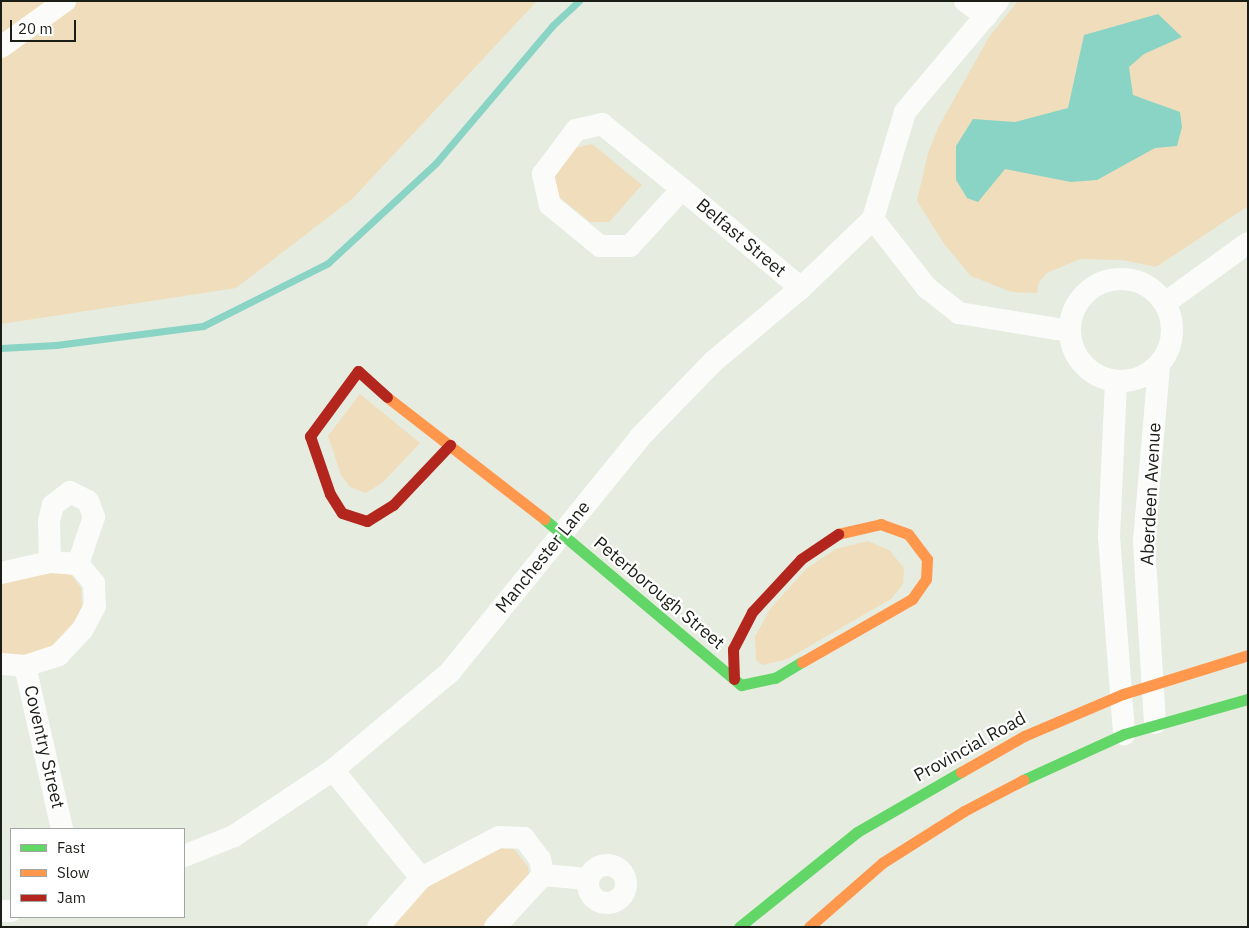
<!DOCTYPE html>
<style>
body{margin:0}
#map{position:relative;width:1249px;height:928px;overflow:hidden;background:#e6ecdf;font-family:"IBM Plex Sans",sans-serif}
div>[style]{position:absolute}
.green>*{inset:0;background:#f0ddbb}
.water>*{inset:0;background:#8ad4c6}
.stream>*{height:7px;margin:-3.5px;padding:0 3.5px;transform-origin:3.5px;border-radius:3.5px;background:#8ad4c6}
.street>*{height:22px;margin:-11px;padding:0 11px;transform-origin:11px;border-radius:11px;background:#fbfcfa}
.street>.ring{margin:-11px;padding:0;box-sizing:content-box;background:none;border:22px solid #fbfcfa;border-radius:50%}
.fast>*{height:11px;margin:-5.5px;padding:0 5.5px;transform-origin:5.5px;border-radius:5.5px;background:#63d668}
.slow>*{height:11px;margin:-5.5px;padding:0 5.5px;transform-origin:5.5px;border-radius:5.5px;background:#ff974d}
.jam>*{height:11px;margin:-5.5px;padding:0 5.5px;transform-origin:5.5px;border-radius:5.5px;background:#b3261e}
span{translate:-50% -50%;white-space:nowrap;text-align:center;line-height:1.15;-webkit-text-stroke:4.5px #fff;paint-order:stroke}
.street-label{font-size:18px;color:#1a1e16}
.frame{position:absolute;inset:0;border:2px solid #1a1e16;pointer-events:none}
.legend{position:absolute;left:10px;top:828px;width:175px;height:90px;box-sizing:border-box;background:#fff;border:1px solid #a3a5a2;margin:0;padding:6px 9px;list-style:none;font-size:15px;color:#1a1e16}
.legend li{display:flex;align-items:center;gap:10px;height:25px}
.legend b{width:25px;border:1px solid #a3a5a2}
.scale{position:absolute;left:10px;top:20px;width:66px;height:22px;box-sizing:border-box;border:2px solid #1a1e16;border-top:0;padding-left:6px;font-size:15px;line-height:18px;white-space:nowrap;color:#1a1e16;-webkit-text-stroke:4px #fff;paint-order:stroke}
</style>
<div id="map">
<div class="green">
<div style="clip-path:polygon(1px 1px,537px 1px,352px 199px,236px 288px,1px 324px)"></div>
<div style="clip-path:polygon(1018px 1px,1248px 1px,1248px 206px,1156px 267px,1123px 260px,1080px 259px,1047px 273px,1039px 282px,1037px 293px,1012px 292px,971px 276px,945px 245px,917px 201px,928px 153px,938px 128px,989px 37px)"></div>
<div style="clip-path:polygon(592px 144px,642px 185px,609px 222px,590px 222px,558px 196px,554px 176px,575px 148px)"></div>
<div style="clip-path:polygon(360px 394px,420px 443px,383px 482px,366px 493px,350px 487px,341px 475px,328px 436px)"></div>
<div style="clip-path:polygon(868px 541px,889px 550px,904px 568px,903px 584px,891px 599px,787px 659px,762px 665px,756px 660px,755px 637px,770px 609px,807px 568px,836px 549px)"></div>
<div style="clip-path:polygon(68px 571px,81px 588px,82px 608px,71px 628px,51px 649px,22px 659px,1px 658px,1px 579px)"></div>
<div style="clip-path:polygon(492px 848px,514px 849px,528px 867px,530px 881px,488px 927px,386px 927px,424px 884px)"></div>
</div>
<div class="water">
<div style="clip-path:polygon(1158px 14px,1182px 37px,1144px 54px,1129px 67px,1133px 95px,1180px 112px,1182px 127px,1177px 146px,1155px 148px,1097px 180px,1071px 182px,1005px 169px,978px 202px,967px 198px,956px 180px,956px 146px,973px 119px,1015px 122px,1068px 108px,1084px 35px)"></div>
</div>
<div class="stream">
<div style="left:1px;top:348px;width:55px;rotate:-3.1deg"></div>
<div style="left:56px;top:345px;width:148px;rotate:-7.4deg"></div>
<div style="left:203px;top:326px;width:140px;rotate:-26.7deg"></div>
<div style="left:328px;top:263px;width:147px;rotate:-42.8deg"></div>
<div style="left:436px;top:163px;width:180px;rotate:-49.7deg"></div>
<div style="left:552px;top:26px;width:37px;rotate:-43deg"></div>
</div>
<div class="street">
<div style="left:965px;top:1px;width:26px;rotate:36deg"></div>
<div style="left:998px;top:1px;width:145px;rotate:130deg"></div>
<div style="left:905px;top:112px;width:112px;rotate:106.7deg"></div>
<div style="left:873px;top:219px;width:88px;rotate:52deg"></div>
<div style="left:927px;top:288px;width:41px;rotate:38deg"></div>
<div style="left:959px;top:313px;width:111px;rotate:9.3deg"></div>
<div style="left:1px;top:47px;width:79px;rotate:-35.7deg"></div>
<div style="left:682px;top:189px;width:77px;rotate:132.4deg"></div>
<div style="left:630px;top:246px;width:30px;rotate:180deg"></div>
<div style="left:600px;top:246px;width:65px;rotate:-140.6deg"></div>
<div style="left:550px;top:205px;width:32px;rotate:-103deg"></div>
<div style="left:543px;top:174px;width:55px;rotate:-53.1deg"></div>
<div style="left:576px;top:130px;width:27px;rotate:-13deg"></div>
<div style="left:602px;top:124px;width:103px;rotate:39.1deg"></div>
<div style="left:682px;top:189px;width:155px;rotate:39.8deg"></div>
<div class="ring" style="left:1070px;top:279px;width:80px;height:80px"></div>
<div style="left:1165px;top:303px;width:102px;rotate:-35.9deg"></div>
<div style="left:1116px;top:382px;width:155px;rotate:92.6deg"></div>
<div style="left:1109px;top:537px;width:198px;rotate:85.6deg"></div>
<div style="left:50px;top:562px;width:41px;rotate:-91.4deg"></div>
<div style="left:49px;top:521px;width:16px;rotate:-76deg"></div>
<div style="left:53px;top:505px;width:21px;rotate:-37deg"></div>
<div style="left:70px;top:492px;width:20px;rotate:27deg"></div>
<div style="left:88px;top:501px;width:17px;rotate:69deg"></div>
<div style="left:94px;top:517px;width:50px;rotate:108.8deg"></div>
<div style="left:1px;top:573px;width:50px;rotate:-12.7deg"></div>
<div style="left:50px;top:562px;width:28px;rotate:4deg"></div>
<div style="left:78px;top:564px;width:25px;rotate:50deg"></div>
<div style="left:94px;top:583px;width:23px;rotate:88deg"></div>
<div style="left:95px;top:606px;width:27px;rotate:118deg"></div>
<div style="left:82px;top:630px;width:34px;rotate:133deg"></div>
<div style="left:59px;top:655px;width:36px;rotate:162deg"></div>
<div style="left:25px;top:666px;width:24px;rotate:-175deg"></div>
<div style="left:25px;top:666px;width:167px;rotate:77.2deg"></div>
<div style="left:1155px;top:723px;width:182px;rotate:-93.5deg"></div>
<div style="left:1144px;top:541px;width:177px;rotate:-85.1deg"></div>
<div style="left:333px;top:770px;width:139px;rotate:50.8deg"></div>
<div style="left:184px;top:856px;width:54px;rotate:-21.8deg"></div>
<div style="left:234px;top:836px;width:119px;rotate:-33.7deg"></div>
<div style="left:333px;top:770px;width:153px;rotate:-39.9deg"></div>
<div style="left:450px;top:672px;width:302px;rotate:-51deg"></div>
<div style="left:640px;top:437px;width:106px;rotate:-45.8deg"></div>
<div style="left:714px;top:361px;width:114px;rotate:-40deg"></div>
<div style="left:801px;top:288px;width:100px;rotate:-43.8deg"></div>
<div class="ring" style="left:588px;top:865px;width:16px;height:16px"></div>
<div style="left:543px;top:875px;width:45px;rotate:5.1deg"></div>
<div style="left:1px;top:911px;width:10px"></div>
<div style="left:378px;top:927px;width:65px;rotate:-48.7deg"></div>
<div style="left:421px;top:878px;width:88px;rotate:-27.7deg"></div>
<div style="left:499px;top:837px;width:25px;rotate:2deg"></div>
<div style="left:524px;top:838px;width:26px;rotate:53deg"></div>
<div style="left:540px;top:859px;width:16px;rotate:79deg"></div>
<div style="left:495px;top:927px;width:71px;rotate:-47.3deg"></div>
</div>
<div class="fast">
<div style="left:544px;top:519px;width:258px;rotate:40.1deg"></div>
<div style="left:741px;top:685px;width:35px;rotate:-12deg"></div>
<div style="left:775px;top:678px;width:31px;rotate:-31deg"></div>
<div style="left:1023px;top:780px;width:111px;rotate:-24.5deg"></div>
<div style="left:1124px;top:734px;width:129px;rotate:-15.8deg"></div>
<div style="left:739px;top:927px;width:151px;rotate:-38.8deg"></div>
<div style="left:857px;top:832px;width:120px;rotate:-30deg"></div>
</div>
<div class="slow">
<div style="left:387px;top:397px;width:199px;rotate:37.8deg"></div>
<div style="left:802px;top:662px;width:127px;rotate:-29.8deg"></div>
<div style="left:912px;top:599px;width:24px;rotate:-55deg"></div>
<div style="left:926px;top:579px;width:20px;rotate:-87deg"></div>
<div style="left:927px;top:559px;width:31px;rotate:-127deg"></div>
<div style="left:908px;top:534px;width:29px;rotate:-160deg"></div>
<div style="left:881px;top:524px;width:44px;rotate:166.9deg"></div>
<div style="left:961px;top:772px;width:73px;rotate:-29.7deg"></div>
<div style="left:1024px;top:736px;width:108px;rotate:-23deg"></div>
<div style="left:1123px;top:694px;width:131px;rotate:-17.3deg"></div>
<div style="left:809px;top:927px;width:97px;rotate:-41.2deg"></div>
<div style="left:882px;top:863px;width:97px;rotate:-32.4deg"></div>
<div style="left:964px;top:811px;width:67px;rotate:-27.7deg"></div>
</div>
<div class="jam">
<div style="left:387px;top:397px;width:39px;rotate:-138deg"></div>
<div style="left:358px;top:371px;width:81px;rotate:126.4deg"></div>
<div style="left:310px;top:436px;width:61px;rotate:71deg"></div>
<div style="left:330px;top:494px;width:22px;rotate:58deg"></div>
<div style="left:342px;top:513px;width:26px;rotate:18deg"></div>
<div style="left:367px;top:521px;width:31px;rotate:-32deg"></div>
<div style="left:393px;top:505px;width:83px;rotate:-46.5deg"></div>
<div style="left:734px;top:679px;width:30px;rotate:-92deg"></div>
<div style="left:733px;top:649px;width:42px;rotate:-62.8deg"></div>
<div style="left:752px;top:612px;width:72px;rotate:-47.2deg"></div>
<div style="left:801px;top:559px;width:45px;rotate:-34deg"></div>
</div>
<div class="street-label">
<span style="left:741px;top:238px;rotate:40deg">Belfast Street</span>
<span style="left:1151px;top:494px;rotate:-87deg">Aberdeen Avenue</span>
<span style="left:543px;top:557px;rotate:-51deg">Manchester Lane</span>
<span style="left:659px;top:593px;rotate:40deg">Peterborough Street</span>
<span style="left:44px;top:747px;rotate:77deg">Coventry Street</span>
<span style="left:970px;top:747px;rotate:-29deg">Provincial Road</span>
</div>
<div class="frame"></div>
<ul class="legend">
<li><b style="height:6px;background:#63d668"></b>Fast</li>
<li><b style="height:6px;background:#ff974d"></b>Slow</li>
<li><b style="height:6px;background:#b3261e"></b>Jam</li>
</ul>
<div class="scale">20 m</div>
</div>
